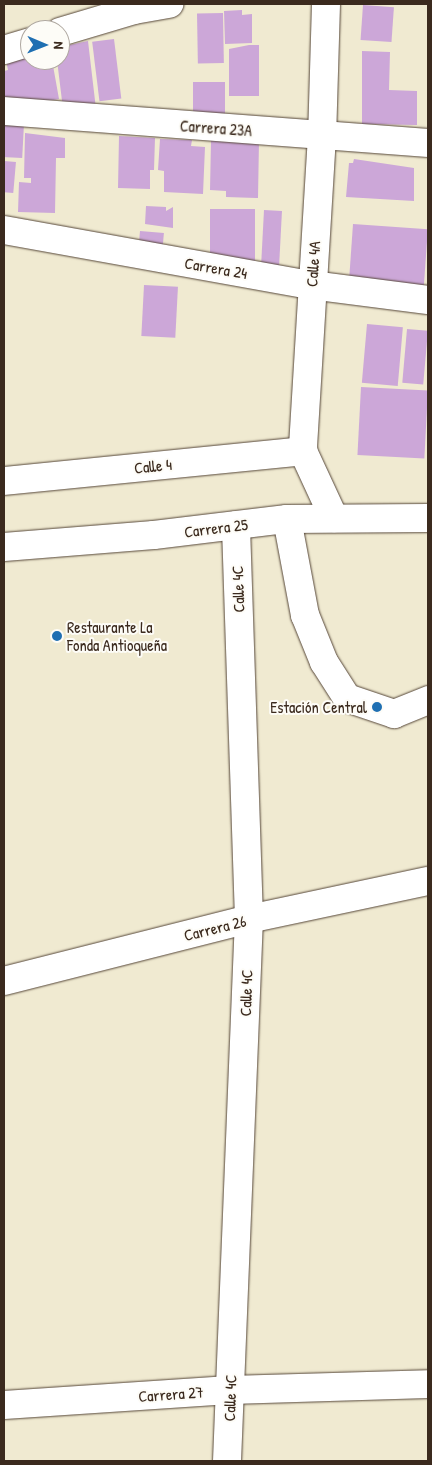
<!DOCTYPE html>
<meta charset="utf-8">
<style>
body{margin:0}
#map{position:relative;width:432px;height:1465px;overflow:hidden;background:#f0ead1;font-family:"Patrick Hand",sans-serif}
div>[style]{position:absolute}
.building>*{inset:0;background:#cca7d8;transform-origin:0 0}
.roads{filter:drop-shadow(0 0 1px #564739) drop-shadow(0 0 1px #564739)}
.minor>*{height:28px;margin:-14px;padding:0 14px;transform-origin:14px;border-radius:14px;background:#fff}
.major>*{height:28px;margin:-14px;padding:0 14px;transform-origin:14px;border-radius:14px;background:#fff}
.dots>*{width:14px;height:14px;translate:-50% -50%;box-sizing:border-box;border:2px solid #fdfcf7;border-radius:50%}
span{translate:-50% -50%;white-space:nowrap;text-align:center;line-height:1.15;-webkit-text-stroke:4px #fdfcf7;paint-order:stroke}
.street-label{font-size:16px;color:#3b2a1e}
.poi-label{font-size:16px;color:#3b2a1e}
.left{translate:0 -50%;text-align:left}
.right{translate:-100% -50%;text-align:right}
.frame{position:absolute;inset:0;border:5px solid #3b2a1e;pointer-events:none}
.north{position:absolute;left:20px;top:20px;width:50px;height:50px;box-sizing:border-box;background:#fdfcf7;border:1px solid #afa8a0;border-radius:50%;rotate:91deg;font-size:14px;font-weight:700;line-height:20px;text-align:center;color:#3b2a1e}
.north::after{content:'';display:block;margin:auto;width:18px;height:22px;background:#1f6fb2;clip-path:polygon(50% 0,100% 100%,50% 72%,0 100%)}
</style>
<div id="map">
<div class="building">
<div style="left:363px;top:5px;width:31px;height:35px;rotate:4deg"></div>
<div style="clip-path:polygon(242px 10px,242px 15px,252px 14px,252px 43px,225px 44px,224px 11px)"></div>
<div style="left:223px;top:13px;width:50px;height:26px;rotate:89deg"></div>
<div style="left:114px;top:39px;width:60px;height:22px;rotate:83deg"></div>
<div style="clip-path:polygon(88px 41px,96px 109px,63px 109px,57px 60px,60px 60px,60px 47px)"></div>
<div style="clip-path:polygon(249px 45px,259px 45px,259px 96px,229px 96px,229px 49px)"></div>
<div style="clip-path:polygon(362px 51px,390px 52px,389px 90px,417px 91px,417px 125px,362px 124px)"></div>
<div style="clip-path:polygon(30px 55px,30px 60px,52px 60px,59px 99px,4px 109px,4px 71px,8px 70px,6px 60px)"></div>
<div style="left:193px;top:82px;width:32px;height:37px"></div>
<div style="left:4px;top:123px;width:20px;height:34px;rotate:3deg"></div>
<div style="clip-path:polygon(25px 133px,65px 138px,65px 158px,56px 158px,55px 213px,18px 212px,19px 182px,31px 183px,31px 178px,24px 178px)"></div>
<div style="clip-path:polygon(119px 136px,155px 138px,154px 170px,150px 170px,150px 189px,118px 188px)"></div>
<div style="clip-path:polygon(160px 139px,192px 140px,191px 146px,205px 147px,203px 194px,164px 192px,164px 171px,158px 170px)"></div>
<div style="clip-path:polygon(211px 140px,259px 141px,258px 198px,226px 197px,226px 191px,210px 190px)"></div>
<div style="clip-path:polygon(354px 159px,414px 168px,414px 201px,346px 197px,349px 163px,353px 163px)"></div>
<div style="left:4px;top:161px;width:12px;height:31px;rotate:5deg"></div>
<div style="clip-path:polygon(146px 206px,166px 207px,166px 211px,173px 207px,173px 228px,145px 224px)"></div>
<div style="left:210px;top:209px;width:45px;height:66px"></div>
<div style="left:264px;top:210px;width:18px;height:60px;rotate:3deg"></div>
<div style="left:353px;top:224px;width:75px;height:64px;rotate:4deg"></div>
<div style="left:140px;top:231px;width:24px;height:27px;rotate:5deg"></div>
<div style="left:144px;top:285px;width:34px;height:51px;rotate:3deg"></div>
<div style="left:367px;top:324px;width:36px;height:59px;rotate:5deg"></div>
<div style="left:407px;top:329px;width:21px;height:54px;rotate:5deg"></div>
<div style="left:361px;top:387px;width:67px;height:68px;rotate:3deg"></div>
</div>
<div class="roads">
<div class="minor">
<div style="left:326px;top:4px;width:132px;rotate:91.7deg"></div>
<div style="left:322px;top:136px;width:316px;rotate:93.5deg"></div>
<div style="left:303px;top:451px;width:74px;rotate:65.2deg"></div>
<div style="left:60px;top:32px;width:77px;rotate:-16.6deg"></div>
<div style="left:134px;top:10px;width:36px;rotate:-10deg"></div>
<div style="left:4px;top:50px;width:27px;rotate:-17deg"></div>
<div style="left:4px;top:111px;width:425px;rotate:4.3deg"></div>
<div style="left:4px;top:230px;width:312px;rotate:10.2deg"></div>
<div style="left:311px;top:285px;width:118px;rotate:7.3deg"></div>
<div style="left:4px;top:481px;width:301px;rotate:-5.7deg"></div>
<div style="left:287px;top:519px;width:98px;rotate:79.4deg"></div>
<div style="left:305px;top:615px;width:51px;rotate:68deg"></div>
<div style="left:324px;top:662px;width:43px;rotate:57.4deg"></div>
<div style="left:347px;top:698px;width:50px;rotate:18.8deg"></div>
<div style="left:394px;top:714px;width:37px;rotate:-22deg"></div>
<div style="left:4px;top:981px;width:253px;rotate:-14.2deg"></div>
<div style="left:249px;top:919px;width:183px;rotate:-12deg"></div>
<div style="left:4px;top:1405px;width:226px;rotate:-3.8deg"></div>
<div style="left:230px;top:1390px;width:198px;rotate:-1.7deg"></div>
<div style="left:227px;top:1461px;width:542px;rotate:-87.68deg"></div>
<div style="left:249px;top:919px;width:394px;rotate:-91.9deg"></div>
</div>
<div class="major">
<div style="left:4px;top:547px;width:150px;rotate:-4.6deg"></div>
<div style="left:154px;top:535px;width:134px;rotate:-6.9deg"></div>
<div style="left:287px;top:519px;width:141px;rotate:-0.4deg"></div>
</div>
</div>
<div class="dots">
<div style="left:57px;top:636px;background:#1f6fb2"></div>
<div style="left:377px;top:707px;background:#1f6fb2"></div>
</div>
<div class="street-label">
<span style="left:216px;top:128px;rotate:4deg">Carrera 23A</span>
<span style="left:313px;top:264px;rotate:-86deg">Calle 4A</span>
<span style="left:216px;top:268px;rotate:10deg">Carrera 24</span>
<span style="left:153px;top:466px;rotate:-6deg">Calle 4</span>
<span style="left:216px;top:528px;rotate:-7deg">Carrera 25</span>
<span style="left:238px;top:589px;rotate:-92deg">Calle 4C</span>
<span style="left:215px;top:928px;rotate:-14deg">Carrera 26</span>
<span style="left:246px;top:993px;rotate:-88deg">Calle 4C</span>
<span style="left:171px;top:1394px;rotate:-4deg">Carrera 27</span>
<span style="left:230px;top:1398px;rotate:-88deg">Calle 4C</span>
</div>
<div class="poi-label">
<span class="left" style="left:67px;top:636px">Restaurante La<br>Fonda Antioqueña</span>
<span class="right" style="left:367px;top:707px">Estación Central</span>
</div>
<div class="frame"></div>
<div class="north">N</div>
</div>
